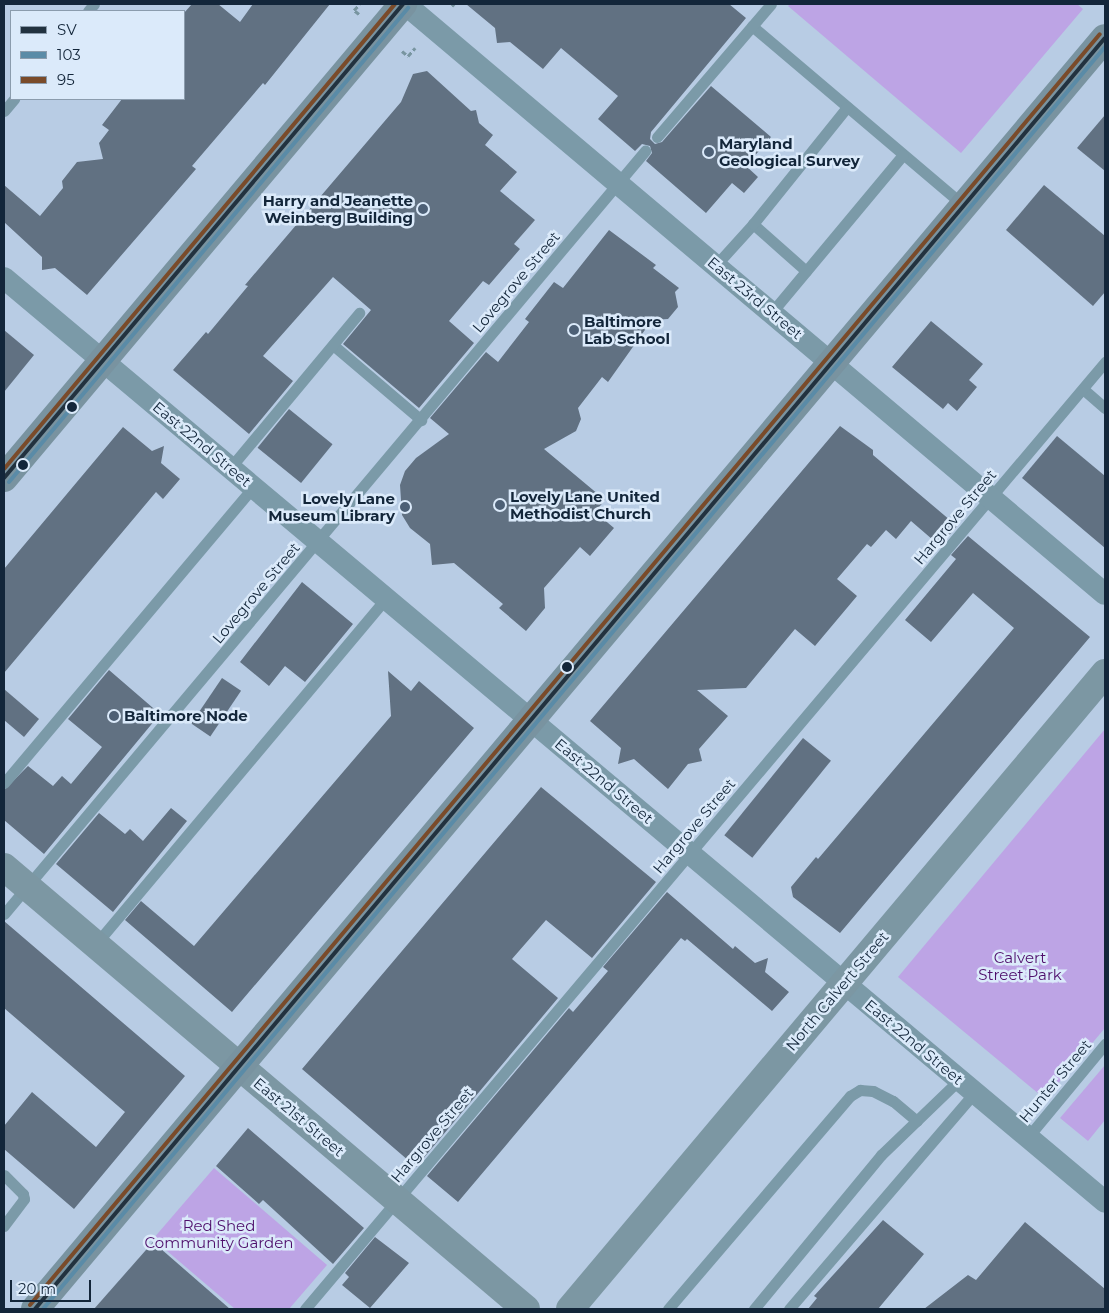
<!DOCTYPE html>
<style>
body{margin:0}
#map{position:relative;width:1109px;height:1313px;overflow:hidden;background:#b8cce4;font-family:Montserrat,sans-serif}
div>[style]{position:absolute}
.green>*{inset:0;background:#bda4e5}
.building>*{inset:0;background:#617182;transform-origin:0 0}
.path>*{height:3px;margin-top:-1.5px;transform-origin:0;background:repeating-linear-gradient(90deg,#7895a0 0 5px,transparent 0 7.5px)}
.lane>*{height:11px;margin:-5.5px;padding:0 5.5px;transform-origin:5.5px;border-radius:5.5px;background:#7b9aa8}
.street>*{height:22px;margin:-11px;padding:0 11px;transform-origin:11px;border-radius:11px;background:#7b9aa8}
.secondary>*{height:28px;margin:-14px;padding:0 14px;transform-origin:14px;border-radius:14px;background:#7c97a3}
.primary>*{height:28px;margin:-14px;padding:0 14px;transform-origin:14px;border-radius:14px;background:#7993a0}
.bus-1>*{height:4px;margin:-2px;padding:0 2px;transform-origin:2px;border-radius:2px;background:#22323f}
.bus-2>*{height:4px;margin:-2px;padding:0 2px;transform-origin:2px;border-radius:2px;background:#5a8ba7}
.bus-3>*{height:4px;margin:-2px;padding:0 2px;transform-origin:2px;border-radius:2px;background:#7a4b2a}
.dots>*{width:14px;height:14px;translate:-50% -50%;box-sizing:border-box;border:2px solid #dbeafa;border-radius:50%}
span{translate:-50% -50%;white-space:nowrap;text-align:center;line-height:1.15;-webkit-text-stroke:5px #dbeafa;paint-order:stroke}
.poi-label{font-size:15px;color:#13263a;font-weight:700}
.left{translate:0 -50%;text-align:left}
.right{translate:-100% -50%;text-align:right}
.street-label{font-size:15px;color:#13263a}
.park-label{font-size:15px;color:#4e0e6b}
.frame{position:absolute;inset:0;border:5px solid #13263a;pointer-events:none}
.legend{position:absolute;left:10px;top:10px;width:175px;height:90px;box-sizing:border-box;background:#dbeafa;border:1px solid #8b9cad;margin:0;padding:6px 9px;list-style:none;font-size:15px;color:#13263a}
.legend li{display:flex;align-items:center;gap:10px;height:25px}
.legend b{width:25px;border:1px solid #8b9cad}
.scale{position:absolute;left:10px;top:1280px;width:81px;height:22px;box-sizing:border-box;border:2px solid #13263a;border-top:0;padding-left:6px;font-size:15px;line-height:18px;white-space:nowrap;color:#13263a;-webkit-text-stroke:4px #dbeafa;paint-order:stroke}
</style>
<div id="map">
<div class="green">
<div style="clip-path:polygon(790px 4px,1077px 4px,1083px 9px,961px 153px,788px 6px)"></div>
<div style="clip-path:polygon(1105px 729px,1105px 1028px,1045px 1099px,898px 977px)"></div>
<div style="clip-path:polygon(1105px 1065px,1105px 1120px,1088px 1141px,1060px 1118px)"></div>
<div style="clip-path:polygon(214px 1168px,327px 1265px,289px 1309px,235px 1309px,153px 1239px)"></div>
</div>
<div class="building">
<div style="clip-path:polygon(192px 4px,218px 4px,240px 22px,253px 4px,330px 4px,265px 85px,263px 83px,192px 166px,196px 169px,87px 295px,55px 268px,42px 270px,42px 257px,4px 222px,4px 185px,40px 216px,63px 188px,62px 181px,77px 162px,103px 159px,99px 143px,109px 130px,102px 125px,122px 99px,184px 99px,184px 13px)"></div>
<div style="clip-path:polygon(466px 4px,729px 4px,746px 18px,651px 132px,650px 139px,655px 144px,662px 142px,711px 86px,771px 137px,746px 166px,758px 177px,744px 193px,732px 183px,706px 213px,646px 161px,652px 153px,650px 146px,642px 144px,635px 151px,598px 119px,618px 96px,561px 48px,543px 69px,510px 42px,497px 43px,495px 28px)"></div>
<div style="clip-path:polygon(427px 71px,471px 111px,476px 110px,479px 123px,493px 135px,485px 145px,517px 172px,500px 191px,535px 220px,514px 244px,520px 249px,489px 285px,483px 281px,449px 321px,474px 343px,419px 408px,343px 344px,371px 310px,333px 277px,263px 356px,293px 381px,249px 434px,173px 370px,206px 332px,208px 334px,248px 286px,245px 285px,401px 102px,413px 74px)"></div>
<div style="clip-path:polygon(1105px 115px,1105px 171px,1077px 148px)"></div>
<div style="clip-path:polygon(1044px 185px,1105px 236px,1105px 292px,1093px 306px,1006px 230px)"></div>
<div style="clip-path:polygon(609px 230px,656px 265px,653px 268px,679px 288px,675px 292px,678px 307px,668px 319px,652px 320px,608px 382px,602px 377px,578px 408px,581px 419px,576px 431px,544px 449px,605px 500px,595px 512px,614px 528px,590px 556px,580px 547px,544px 588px,545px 608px,526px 631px,499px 608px,503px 604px,454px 563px,432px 565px,430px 544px,410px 528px,402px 515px,400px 485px,405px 471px,416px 458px,449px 434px,430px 418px,486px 352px,498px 362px,529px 322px,525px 319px,554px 282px,563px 288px)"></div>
<div style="clip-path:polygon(931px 321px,983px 364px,969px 380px,977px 387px,957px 411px,948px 403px,943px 409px,892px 367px)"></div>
<div style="clip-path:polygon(4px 330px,34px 355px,4px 392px)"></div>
<div style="left:289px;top:409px;width:56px;height:50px;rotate:39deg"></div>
<div style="clip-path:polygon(840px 426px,873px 450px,873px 455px,957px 526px,940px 546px,911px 521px,896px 539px,886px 530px,871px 547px,867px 544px,837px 579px,857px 596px,815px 646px,795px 629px,746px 688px,697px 690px,728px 716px,699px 749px,702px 761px,688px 764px,668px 789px,634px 759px,618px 764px,621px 748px,590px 721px)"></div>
<div style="clip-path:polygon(123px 427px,152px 451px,164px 446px,161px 463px,180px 479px,163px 499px,156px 492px,4px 673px,4px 569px)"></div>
<div style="clip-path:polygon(1057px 436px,1105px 476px,1105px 548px,1022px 478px)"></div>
<div style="clip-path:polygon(968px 536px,1090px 637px,840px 933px,793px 897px,791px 887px,816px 857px,818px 859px,1014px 628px,973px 593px,931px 642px,905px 620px,956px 559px,951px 555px)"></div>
<div style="clip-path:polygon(302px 582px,353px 624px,305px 682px,285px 666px,269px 686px,240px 662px)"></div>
<div style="clip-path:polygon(109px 670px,160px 714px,44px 854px,4px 820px,4px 790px,28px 766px,53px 786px,62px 776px,71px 784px,102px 747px,68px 719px)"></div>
<div style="clip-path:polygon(388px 671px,411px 691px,419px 681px,474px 728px,232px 1012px,125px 920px,141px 901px,194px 946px,391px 716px)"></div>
<div style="left:222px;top:678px;width:23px;height:55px;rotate:34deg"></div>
<div style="clip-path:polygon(4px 689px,39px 719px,24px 737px,4px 720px)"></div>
<div style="left:803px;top:738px;width:36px;height:125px;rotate:39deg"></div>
<div style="clip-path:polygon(541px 787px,656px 882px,592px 958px,546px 920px,512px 959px,558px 998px,416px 1167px,302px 1069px)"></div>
<div style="clip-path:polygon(171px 808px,187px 821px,113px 912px,56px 864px,99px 813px,125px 834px,130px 829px,143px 841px)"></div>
<div style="clip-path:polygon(667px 892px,733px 949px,735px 946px,755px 963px,768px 958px,765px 972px,789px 992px,772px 1011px,687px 939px,685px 941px,681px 938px,458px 1202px,427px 1176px,569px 1008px,573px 1012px,608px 971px,603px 967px)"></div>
<div style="clip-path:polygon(4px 921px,185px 1076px,74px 1209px,4px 1149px,4px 1126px,32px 1092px,96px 1147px,125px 1112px,4px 1008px)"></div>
<div style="clip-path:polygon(248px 1128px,364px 1228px,333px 1264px,263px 1200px,259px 1204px,216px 1166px)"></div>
<div style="clip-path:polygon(883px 1220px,924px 1254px,878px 1309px,808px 1309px,817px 1298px,814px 1296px)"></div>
<div style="clip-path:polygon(1025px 1222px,1105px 1289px,1105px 1309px,924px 1309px,968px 1275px,976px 1280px)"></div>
<div style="clip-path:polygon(375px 1237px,409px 1263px,370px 1308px,342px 1285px,349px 1277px,345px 1273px)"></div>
<div style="clip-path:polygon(153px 1242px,230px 1309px,94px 1309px)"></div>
</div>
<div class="path">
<div style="left:452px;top:6px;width:3px;rotate:-45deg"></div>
<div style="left:359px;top:14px;width:6px;rotate:-141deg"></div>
<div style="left:354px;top:10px;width:8px;rotate:-45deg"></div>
<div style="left:402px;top:51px;width:8px;rotate:40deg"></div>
<div style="left:408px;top:56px;width:11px;rotate:-49deg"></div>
</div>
<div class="lane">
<div style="left:88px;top:11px;width:9px;rotate:-49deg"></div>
<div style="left:752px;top:26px;width:278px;rotate:40.3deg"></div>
<div style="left:4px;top:111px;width:16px;rotate:-50deg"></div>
<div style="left:657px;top:137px;width:175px;rotate:-49.4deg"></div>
<div style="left:716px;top:265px;width:55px;rotate:-47.9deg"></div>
<div style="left:806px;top:271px;width:71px;rotate:-138.4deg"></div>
<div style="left:753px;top:224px;width:150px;rotate:-51.2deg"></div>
<div style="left:772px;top:312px;width:204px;rotate:-50.2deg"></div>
<div style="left:333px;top:345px;width:116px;rotate:40.4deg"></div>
<div style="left:1083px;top:389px;width:29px;rotate:41deg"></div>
<div style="left:230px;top:468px;width:202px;rotate:-50.2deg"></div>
<div style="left:4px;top:783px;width:387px;rotate:-49.9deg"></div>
<div style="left:4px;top:914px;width:997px;rotate:-49.97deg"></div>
<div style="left:95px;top:945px;width:453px;rotate:-50deg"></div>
<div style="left:1028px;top:1137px;width:121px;rotate:-50.4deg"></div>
<div style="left:4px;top:1175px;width:27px;rotate:45deg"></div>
<div style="left:23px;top:1194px;width:5px;rotate:79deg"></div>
<div style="left:24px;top:1199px;width:34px;rotate:127deg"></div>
<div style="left:305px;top:1309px;width:1240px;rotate:-49.81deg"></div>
<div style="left:668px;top:1309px;width:280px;rotate:-49.5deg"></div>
<div style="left:850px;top:1096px;width:12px;rotate:-31deg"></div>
<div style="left:860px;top:1090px;width:13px;rotate:4deg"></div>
<div style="left:873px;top:1091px;width:22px;rotate:27deg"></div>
<div style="left:893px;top:1101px;width:31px;rotate:40deg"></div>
<div style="left:754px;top:1309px;width:200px;rotate:-50.5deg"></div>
<div style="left:881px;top:1155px;width:108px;rotate:-43.9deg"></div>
<div style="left:789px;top:1309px;width:286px;rotate:-49.4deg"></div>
</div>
<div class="street">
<div style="left:405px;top:4px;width:915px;rotate:40.13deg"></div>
<div style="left:4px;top:278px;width:1437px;rotate:40deg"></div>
</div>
<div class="secondary">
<div style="left:4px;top:867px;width:684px;rotate:40.26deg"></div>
<div style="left:570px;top:1309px;width:831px;rotate:-49.93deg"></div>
</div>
<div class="primary">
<div style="left:4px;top:478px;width:620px;rotate:-49.91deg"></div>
<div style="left:35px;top:1309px;width:1661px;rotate:-49.91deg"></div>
</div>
<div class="bus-1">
<div style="left:4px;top:478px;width:620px;rotate:-49.91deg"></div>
<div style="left:35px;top:1309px;width:1661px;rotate:-49.91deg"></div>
</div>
<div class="bus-2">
<div style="left:9px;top:482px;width:620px;rotate:-49.91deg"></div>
<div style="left:43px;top:1309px;width:1649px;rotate:-49.92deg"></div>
</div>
<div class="bus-3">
<div style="left:4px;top:469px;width:608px;rotate:-49.94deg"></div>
<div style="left:30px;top:1305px;width:1661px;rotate:-49.91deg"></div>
</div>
<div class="dots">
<div style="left:709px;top:152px;background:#4d6076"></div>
<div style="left:423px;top:209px;background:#4d6076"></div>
<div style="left:574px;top:330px;background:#4d6076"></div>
<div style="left:72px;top:407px;background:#13263a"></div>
<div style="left:23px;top:465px;background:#13263a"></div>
<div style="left:500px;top:505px;background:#4d6076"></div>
<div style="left:405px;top:507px;background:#4d6076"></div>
<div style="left:567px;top:667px;background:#13263a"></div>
<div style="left:114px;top:716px;background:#4d6076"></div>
</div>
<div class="poi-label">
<span class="left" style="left:719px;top:152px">Maryland<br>Geological Survey</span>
<span class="right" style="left:413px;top:209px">Harry and Jeanette<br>Weinberg Building</span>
<span class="left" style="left:584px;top:330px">Baltimore<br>Lab School</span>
<span class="left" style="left:510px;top:505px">Lovely Lane United<br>Methodist Church</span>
<span class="right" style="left:395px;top:507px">Lovely Lane<br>Museum Library</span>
<span class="left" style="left:124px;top:716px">Baltimore Node</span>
</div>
<div class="street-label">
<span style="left:516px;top:282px;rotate:-50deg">Lovegrove Street</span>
<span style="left:755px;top:298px;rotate:40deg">East 23rd Street</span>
<span style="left:202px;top:444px;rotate:40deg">East 22nd Street</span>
<span style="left:955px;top:517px;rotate:-50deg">Hargrove Street</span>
<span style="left:256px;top:593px;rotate:-50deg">Lovegrove Street</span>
<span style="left:604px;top:781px;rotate:40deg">East 22nd Street</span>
<span style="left:694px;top:826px;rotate:-50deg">Hargrove Street</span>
<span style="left:837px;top:991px;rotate:-50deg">North Calvert Street</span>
<span style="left:914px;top:1042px;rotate:40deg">East 22nd Street</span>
<span style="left:1055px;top:1081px;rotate:-50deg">Hunter Street</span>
<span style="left:299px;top:1117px;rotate:40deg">East 21st Street</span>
<span style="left:432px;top:1135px;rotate:-50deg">Hargrove Street</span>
</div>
<div class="park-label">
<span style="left:1020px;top:966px">Calvert<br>Street Park</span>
<span style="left:219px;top:1234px">Red Shed<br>Community Garden</span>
</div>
<div class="frame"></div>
<ul class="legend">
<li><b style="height:6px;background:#22323f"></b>SV</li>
<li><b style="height:6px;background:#5a8ba7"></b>103</li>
<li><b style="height:6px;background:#7a4b2a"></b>95</li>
</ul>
<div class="scale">20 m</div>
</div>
